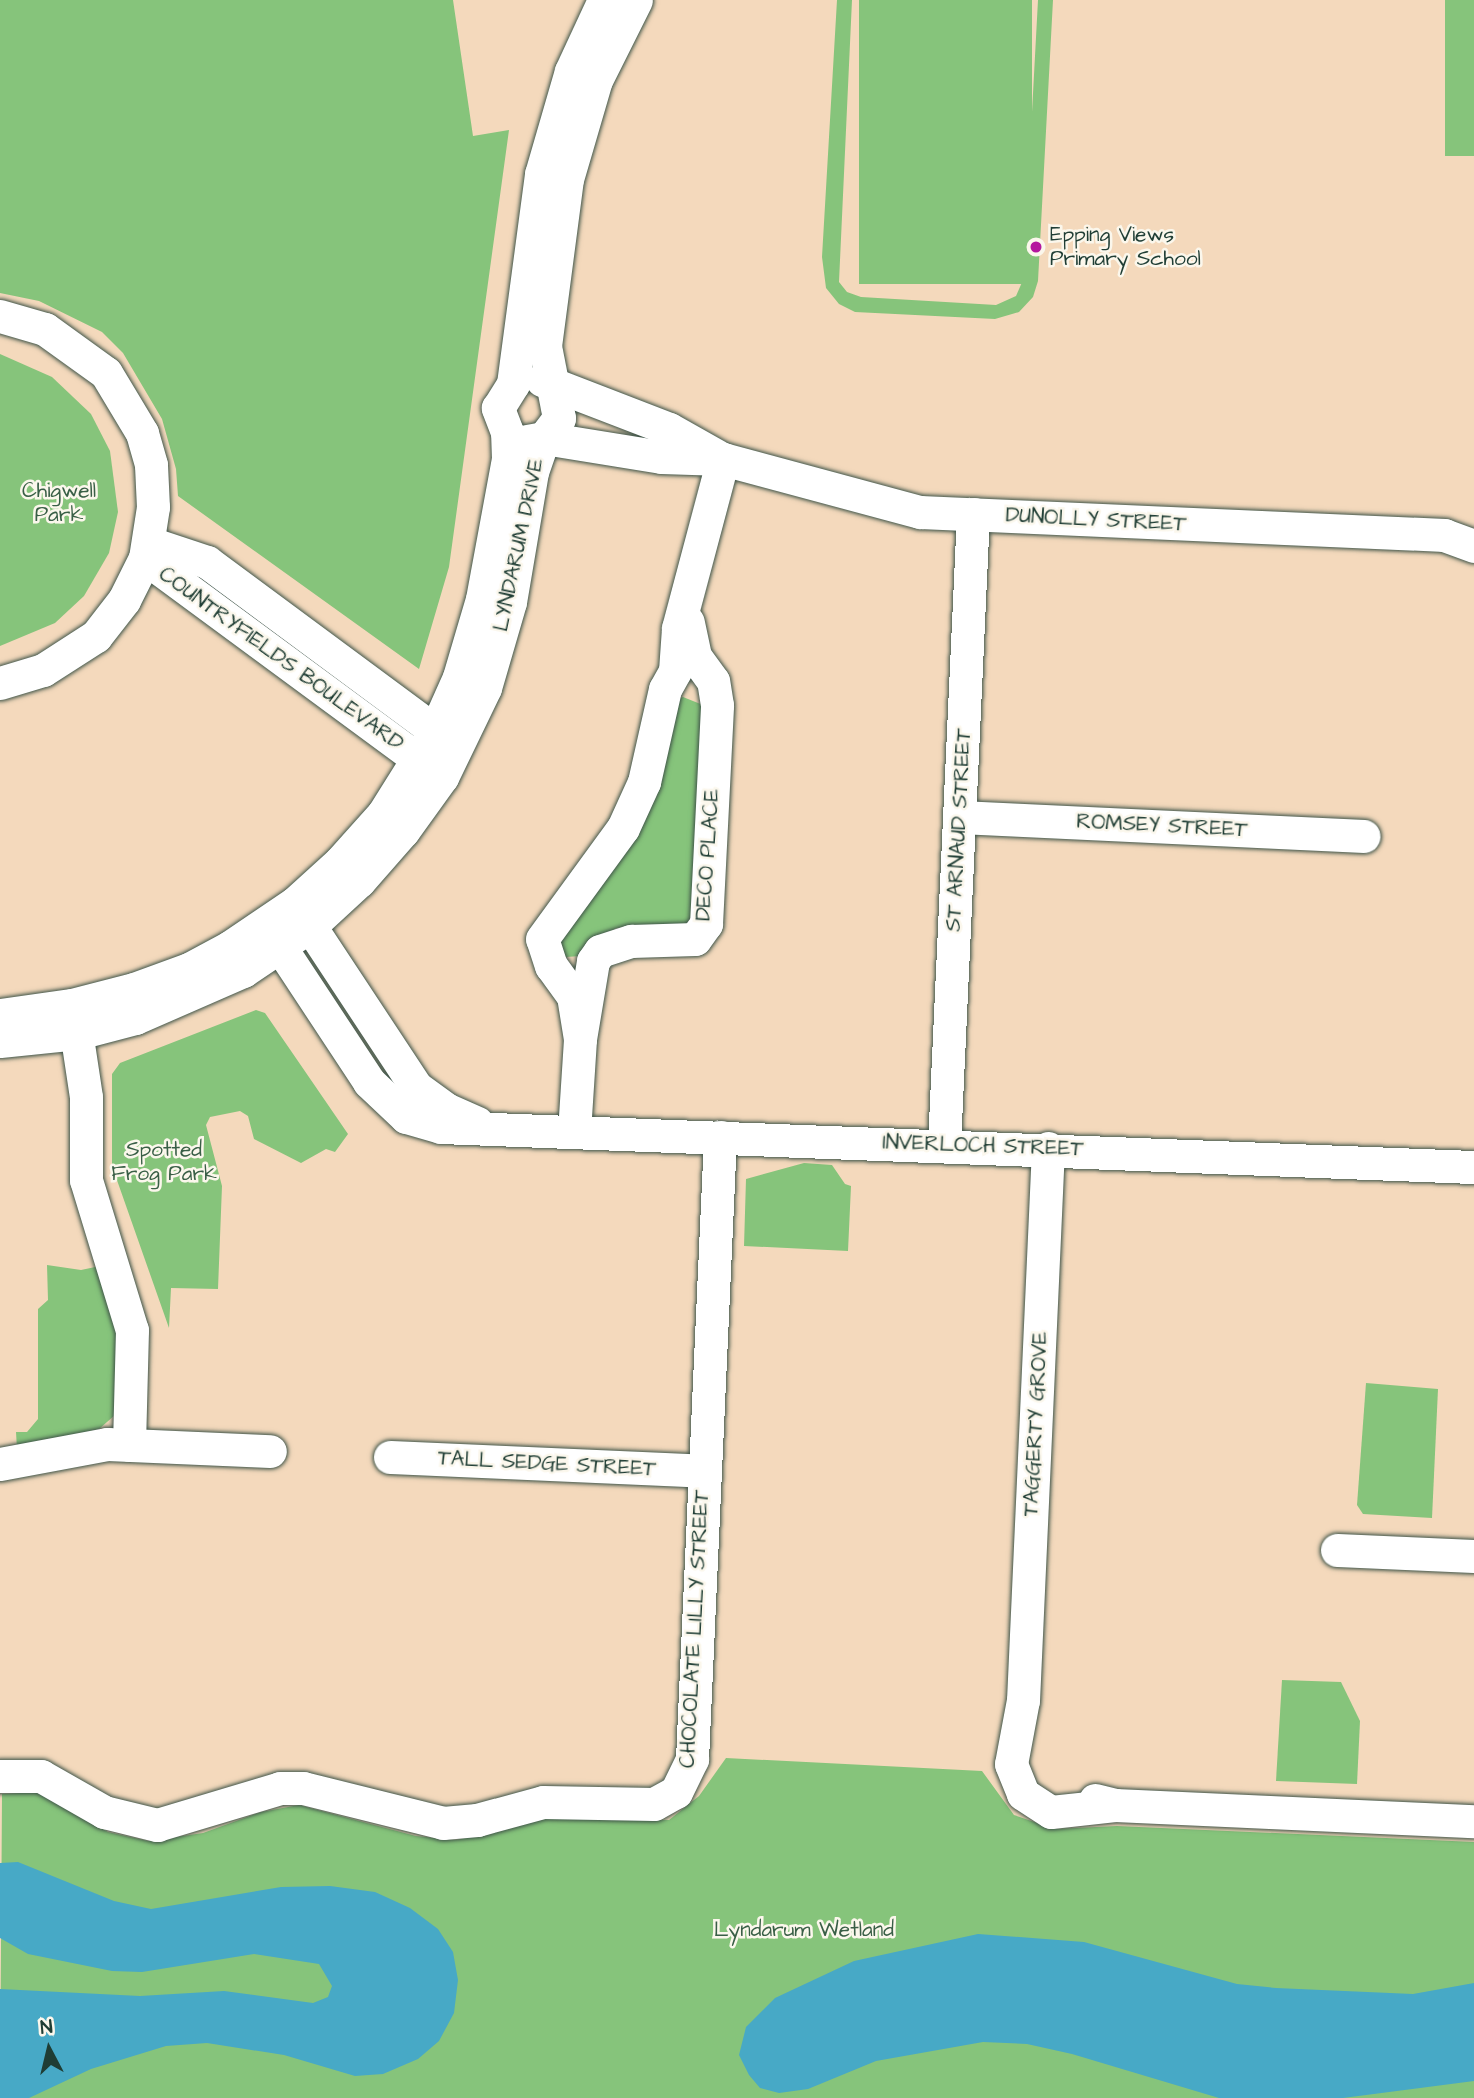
<!DOCTYPE html>
<style>
body{margin:0}
#map{position:relative;width:1474px;height:2098px;overflow:hidden;background:#f4d9bc;font-family:"Architects Daughter",sans-serif}
div>[style]{position:absolute}
.green>*{inset:0;background:#86c47b;transform-origin:0 0}
.water>*{inset:0;background:#47a9c6}
.roads{filter:drop-shadow(0 0 2px #3f5448) drop-shadow(0 0 2px #3f5448)}
.minor>*{height:33px;margin:-16.5px;padding:0 16.5px;transform-origin:16.5px;border-radius:16.5px;background:#fff}
.dots>*{width:19px;height:19px;translate:-50% -50%;box-sizing:border-box;border:4px solid #fbf7ec;border-radius:50%}
span{translate:-50% -50%;white-space:nowrap;text-align:center;line-height:1.15;-webkit-text-stroke:5px #fbf7ec;paint-order:stroke}
.poi-label{font-size:21px;color:#1f3d34}
.left{translate:0 -50%;text-align:left}
.park-label{font-size:21px;color:#395f46}
.street-label{font-size:21px;color:#1f3d34}
.north{position:absolute;left:14px;top:2014px;width:70px;height:70px;-webkit-text-stroke:5px #fbf7ec;paint-order:stroke;rotate:353deg;font-size:19px;font-weight:700;line-height:28px;text-align:center;color:#1f3d34}
.north::after{content:'';display:block;margin:auto;width:24px;height:32px;background:#1f3d34;clip-path:polygon(50% 0,100% 100%,50% 72%,0 100%)}
</style>
<div id="map">
<div class="green">
<div style="clip-path:polygon(0 0,453px 0,473px 136px,509px 130px,449px 567px,419px 669px,178px 496px,176px 469px,162px 419px,123px 353px,102px 332px,39px 301px,0 293px)"></div>
<div style="clip-path:polygon(837px 0,852px 0,839px 282px,847px 292px,861px 297px,996px 305px,1016px 296px,1023px 280px,1038px 0,1053px 0,1038px 281px,1033px 297px,1019px 312px,995px 319px,855px 312px,839px 304px,826px 288px,822px 257px)"></div>
<div style="left:859px;top:0;width:173px;height:284px"></div>
<div style="left:1445px;top:0;width:29px;height:156px"></div>
<div style="clip-path:polygon(0 354px,52px 377px,91px 414px,110px 451px,118px 512px,109px 553px,84px 596px,55px 623px,0 646px)"></div>
<div style="clip-path:polygon(683px 697px,703px 705px,695px 921px,683px 932px,616px 928px,581px 956px,566px 957px,559px 954px,556px 937px,678px 699px)"></div>
<div style="clip-path:polygon(256px 1010px,265px 1013px,348px 1134px,335px 1152px,326px 1149px,301px 1163px,254px 1139px,248px 1116px,240px 1111px,210px 1117px,206px 1125px,222px 1186px,218px 1289px,171px 1288px,169px 1328px,112px 1166px,112px 1074px,120px 1063px)"></div>
<div style="clip-path:polygon(804px 1163px,832px 1165px,845px 1184px,851px 1186px,848px 1251px,744px 1246px,746px 1179px)"></div>
<div style="clip-path:polygon(47px 1265px,81px 1270px,100px 1266px,117px 1316px,115px 1415px,99px 1429px,17px 1449px,16px 1432px,27px 1432px,38px 1419px,38px 1309px,48px 1300px)"></div>
<div style="clip-path:polygon(1366px 1383px,1438px 1389px,1432px 1518px,1363px 1514px,1357px 1505px)"></div>
<div style="clip-path:polygon(1282px 1680px,1341px 1682px,1360px 1721px,1357px 1784px,1276px 1781px)"></div>
<div style="clip-path:polygon(726px 1758px,982px 1771px,1014px 1815px,1055px 1829px,1117px 1826px,1474px 1842px,1474px 2098px,0 2098px,2px 1794px,37px 1792px,108px 1832px,148px 1841px,203px 1833px,261px 1812px,299px 1805px,416px 1836px,456px 1840px,551px 1817px,669px 1820px,699px 1796px)"></div>
</div>
<div class="water">
<div style="clip-path:polygon(18px 1862px,114px 1901px,151px 1909px,281px 1887px,330px 1886px,375px 1892px,410px 1908px,438px 1929px,453px 1952px,458px 1980px,454px 2013px,439px 2041px,418px 2059px,383px 2074px,355px 2076px,284px 2055px,207px 2043px,166px 2046px,91px 2069px,29px 2098px,0 2098px,0 1989px,140px 1996px,224px 1991px,313px 2003px,328px 1997px,332px 1986px,319px 1964px,254px 1954px,142px 1972px,112px 1971px,28px 1954px,0 1938px,0 1863px)"></div>
<div style="clip-path:polygon(978px 1934px,1084px 1942px,1237px 1984px,1276px 1988px,1413px 1994px,1474px 1983px,1474px 2081px,1343px 2098px,1219px 2098px,1072px 2054px,1027px 2044px,983px 2042px,876px 2061px,808px 2089px,779px 2093px,760px 2088px,749px 2075px,739px 2055px,746px 2027px,775px 1998px,854px 1961px)"></div>
</div>
<div class="roads">
<div class="minor">
<div style="left:0;top:316px;width:47px;rotate:16.1deg"></div>
<div style="left:45px;top:329px;width:75px;rotate:35.8deg"></div>
<div style="left:106px;top:373px;width:70px;rotate:59deg"></div>
<div style="left:142px;top:433px;width:33px;rotate:74deg"></div>
<div style="left:151px;top:465px;width:42px;rotate:87.3deg"></div>
<div style="left:153px;top:507px;width:52px;rotate:98.9deg"></div>
<div style="left:145px;top:558px;width:47px;rotate:116.6deg"></div>
<div style="left:124px;top:600px;width:46px;rotate:127.9deg"></div>
<div style="left:96px;top:636px;width:63px;rotate:147.3deg"></div>
<div style="left:43px;top:670px;width:45px;rotate:163.2deg"></div>
<div style="left:542px;top:380px;width:136px;rotate:21.1deg"></div>
<div style="left:669px;top:429px;width:55px;rotate:29.4deg"></div>
<div style="left:527px;top:441px;width:17px;rotate:-10deg"></div>
<div style="left:544px;top:438px;width:119px;rotate:9.2deg"></div>
<div style="left:661px;top:457px;width:62px;rotate:1.8deg"></div>
<div style="left:723px;top:459px;width:204px;rotate:15.1deg"></div>
<div style="left:920px;top:512px;width:525px;rotate:2.51deg"></div>
<div style="left:1444px;top:535px;width:32px;rotate:20deg"></div>
<div style="left:150px;top:543px;width:60px;rotate:18.4deg"></div>
<div style="left:207px;top:562px;width:305px;rotate:36.5deg"></div>
<div style="left:145px;top:558px;width:359px;rotate:36.4deg"></div>
<div style="left:960px;top:817px;width:404px;rotate:2.7deg"></div>
<div style="left:298px;top:908px;width:214px;rotate:56.6deg"></div>
<div style="left:416px;top:1087px;width:37px;rotate:36deg"></div>
<div style="left:446px;top:1109px;width:34px;rotate:24deg"></div>
<div style="left:265px;top:924px;width:189px;rotate:56.6deg"></div>
<div style="left:369px;top:1082px;width:51px;rotate:43.4deg"></div>
<div style="left:406px;top:1117px;width:36px;rotate:16deg"></div>
<div style="left:441px;top:1127px;width:1034px;rotate:2.22deg"></div>
<div style="left:73px;top:1011px;width:87px;rotate:81.4deg"></div>
<div style="left:86px;top:1097px;width:83px;rotate:90deg"></div>
<div style="left:86px;top:1180px;width:157px;rotate:73deg"></div>
<div style="left:132px;top:1330px;width:115px;rotate:91.5deg"></div>
<div style="left:0;top:1015px;width:73px;rotate:-7.9deg"></div>
<div style="left:72px;top:1005px;width:64px;rotate:-14.5deg"></div>
<div style="left:134px;top:989px;width:59px;rotate:-20deg"></div>
<div style="left:189px;top:969px;width:47px;rotate:-28.2deg"></div>
<div style="left:230px;top:947px;width:78px;rotate:-34.1deg"></div>
<div style="left:295px;top:903px;width:61px;rotate:-42.3deg"></div>
<div style="left:340px;top:862px;width:64px;rotate:-48.1deg"></div>
<div style="left:383px;top:814px;width:98px;rotate:-57.9deg"></div>
<div style="left:435px;top:731px;width:59px;rotate:-66deg"></div>
<div style="left:459px;top:677px;width:81px;rotate:-73.6deg"></div>
<div style="left:482px;top:599px;width:142px;rotate:-79.5deg"></div>
<div style="left:508px;top:459px;width:27px;rotate:-92deg"></div>
<div style="left:507px;top:432px;width:26px;rotate:-111deg"></div>
<div style="left:498px;top:408px;width:28px;rotate:-58deg"></div>
<div style="left:513px;top:384px;width:212px;rotate:-82.4deg"></div>
<div style="left:541px;top:174px;width:107px;rotate:-73.8deg"></div>
<div style="left:571px;top:71px;width:78px;rotate:-65.1deg"></div>
<div style="left:580px;top:1039px;width:44px;rotate:-99.2deg"></div>
<div style="left:573px;top:996px;width:37px;rotate:-126deg"></div>
<div style="left:551px;top:966px;width:28px;rotate:-108deg"></div>
<div style="left:542px;top:939px;width:137px;rotate:-53.9deg"></div>
<div style="left:623px;top:828px;width:51px;rotate:-65.5deg"></div>
<div style="left:644px;top:782px;width:95px;rotate:-77.3deg"></div>
<div style="left:665px;top:689px;width:21px;rotate:-61deg"></div>
<div style="left:675px;top:671px;width:43px;rotate:-86deg"></div>
<div style="left:678px;top:628px;width:175px;rotate:-75.1deg"></div>
<div style="left:0;top:1041px;width:78px;rotate:-5.9deg"></div>
<div style="left:78px;top:1033px;width:59px;rotate:-14.7deg"></div>
<div style="left:135px;top:1018px;width:118px;rotate:-23.5deg"></div>
<div style="left:243px;top:971px;width:81px;rotate:-33.9deg"></div>
<div style="left:310px;top:926px;width:67px;rotate:-42.6deg"></div>
<div style="left:359px;top:881px;width:67px;rotate:-48.7deg"></div>
<div style="left:403px;top:831px;width:67px;rotate:-54.2deg"></div>
<div style="left:442px;top:777px;width:99px;rotate:-64.2deg"></div>
<div style="left:485px;top:688px;width:90px;rotate:-73.8deg"></div>
<div style="left:510px;top:602px;width:132px;rotate:-80.4deg"></div>
<div style="left:532px;top:472px;width:36px;rotate:-71deg"></div>
<div style="left:544px;top:438px;width:25px;rotate:-53deg"></div>
<div style="left:559px;top:418px;width:73px;rotate:-101deg"></div>
<div style="left:545px;top:346px;width:168px;rotate:-82.5deg"></div>
<div style="left:567px;top:179px;width:103px;rotate:-73.7deg"></div>
<div style="left:596px;top:80px;width:89px;rotate:-63.4deg"></div>
<div style="left:574px;top:1132px;width:93px;rotate:-86.3deg"></div>
<div style="left:580px;top:1039px;width:79px;rotate:-80.5deg"></div>
<div style="left:593px;top:961px;width:12px;rotate:-55deg"></div>
<div style="left:600px;top:951px;width:33px;rotate:-18deg"></div>
<div style="left:631px;top:941px;width:64px;rotate:-1.8deg"></div>
<div style="left:695px;top:939px;width:19px;rotate:-54deg"></div>
<div style="left:706px;top:924px;width:219px;rotate:-87.1deg"></div>
<div style="left:717px;top:705px;width:24px;rotate:-99deg"></div>
<div style="left:713px;top:681px;width:31px;rotate:-126deg"></div>
<div style="left:695px;top:656px;width:35px;rotate:-102deg"></div>
<div style="left:944px;top:1145px;width:632px;rotate:-87.37deg"></div>
<div style="left:1048px;top:1148px;width:553px;rotate:92.59deg"></div>
<div style="left:1023px;top:1700px;width:65px;rotate:100.6deg"></div>
<div style="left:1011px;top:1764px;width:32px;rotate:68deg"></div>
<div style="left:1023px;top:1794px;width:33px;rotate:33deg"></div>
<div style="left:1051px;top:1812px;width:64px;rotate:-6.2deg"></div>
<div style="left:390px;top:1457px;width:315px;rotate:2.5deg"></div>
<div style="left:0;top:1464px;width:109px;rotate:-10.6deg"></div>
<div style="left:107px;top:1444px;width:163px;rotate:2.5deg"></div>
<div style="left:1337px;top:1550px;width:137px;rotate:2.5deg"></div>
<div style="left:0;top:1776px;width:41px"></div>
<div style="left:41px;top:1776px;width:73px;rotate:29.7deg"></div>
<div style="left:104px;top:1812px;width:55px;rotate:13.8deg"></div>
<div style="left:157px;top:1825px;width:128px;rotate:-16.7deg"></div>
<div style="left:280px;top:1788px;width:23px"></div>
<div style="left:303px;top:1788px;width:144px;rotate:14deg"></div>
<div style="left:443px;top:1823px;width:34px;rotate:-5deg"></div>
<div style="left:477px;top:1820px;width:68px;rotate:-15.3deg"></div>
<div style="left:543px;top:1802px;width:111px;rotate:1deg"></div>
<div style="left:654px;top:1804px;width:25px;rotate:-29deg"></div>
<div style="left:676px;top:1792px;width:37px;rotate:-64deg"></div>
<div style="left:692px;top:1759px;width:623px;rotate:-87.42deg"></div>
<div style="left:1095px;top:1800px;width:21px;rotate:14deg"></div>
<div style="left:1115px;top:1805px;width:359px;rotate:2.6deg"></div>
</div>
</div>
<div class="dots">
<div style="left:1036px;top:247px;background:#b5179e"></div>
</div>
<div class="poi-label">
<span class="left" style="left:1050px;top:247px">Epping Views<br>Primary School</span>
</div>
<div class="park-label">
<span style="left:59px;top:503px">Chigwell<br>Park</span>
<span style="left:164px;top:1162px">Spotted<br>Frog Park</span>
<span style="left:804px;top:1930px">Lyndarum Wetland</span>
</div>
<div class="street-label">
<span style="left:1096px;top:520px;rotate:3deg">DUNOLLY STREET</span>
<span style="left:519px;top:545px;rotate:-78deg">LYNDARUM DRIVE</span>
<span style="left:281px;top:659px;rotate:36deg">COUNTRYFIELDS BOULEVARD</span>
<span style="left:1162px;top:826px;rotate:3deg">ROMSEY STREET</span>
<span style="left:959px;top:830px;rotate:-87deg">ST ARNAUD STREET</span>
<span style="left:708px;top:855px;rotate:-86deg">DECO PLACE</span>
<span style="left:983px;top:1146px;rotate:2deg">INVERLOCH STREET</span>
<span style="left:1036px;top:1424px;rotate:-87deg">TAGGERTY GROVE</span>
<span style="left:547px;top:1464px;rotate:3deg">TALL SEDGE STREET</span>
<span style="left:695px;top:1629px;rotate:-87deg">CHOCOLATE LILLY STREET</span>
</div>
<div class="north">N</div>
</div>
